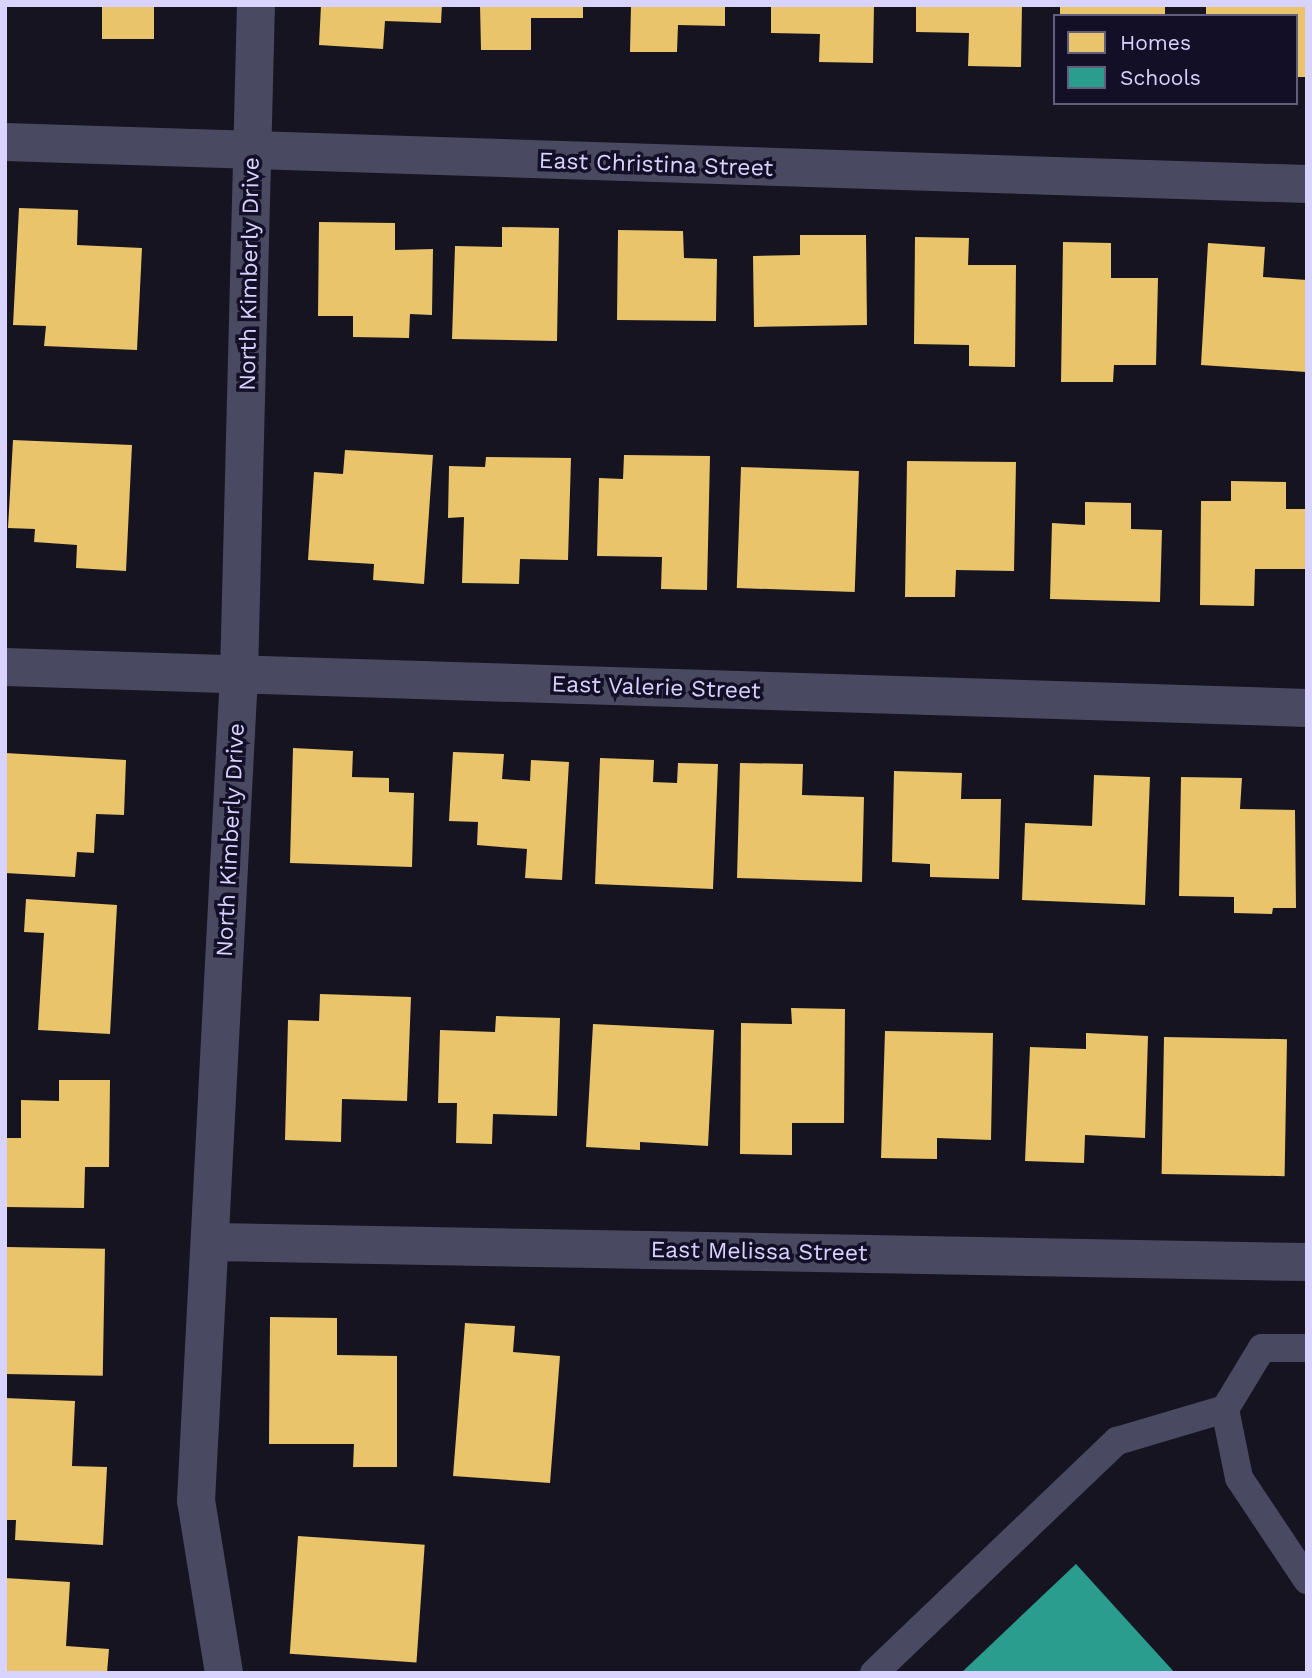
<!DOCTYPE html>
<style>
body{margin:0}
#map{position:relative;width:1312px;height:1678px;overflow:hidden;background:#161421;font-family:"Work Sans",sans-serif}
div>[style]{position:absolute}
.homes>*{inset:0;background:#e9c46a;transform-origin:0 0}
.schools>*{inset:0;background:#2a9d8f}
.service>*{height:28px;margin:-14px;padding:0 14px;transform-origin:14px;border-radius:14px;background:#4a4962}
.minor>*{height:38px;margin:-19px;padding:0 19px;transform-origin:19px;border-radius:19px;background:#4a4962}
span{translate:-50% -50%;white-space:nowrap;text-align:center;line-height:1.15;-webkit-text-stroke:7px #130f26;paint-order:stroke}
.street-label{font-size:23px;color:#d9d4ff}
.frame{position:absolute;inset:0;border:7px solid #d9d4ff;pointer-events:none}
.legend{position:absolute;left:1053px;top:14px;width:245px;height:91px;box-sizing:border-box;background:#130f26;border:2px solid #625e7d;margin:0;padding:9px 12px;list-style:none;font-size:21px;color:#d9d4ff}
.legend li{display:flex;align-items:center;gap:14px;height:35px}
.legend b{width:35px;border:2px solid #625e7d}
</style>
<div id="map">
<div class="homes">
<div style="left:102px;top:5px;width:52px;height:34px"></div>
<div style="clip-path:polygon(321px 5px,442px 5px,441px 23px,385px 21px,383px 49px,319px 45px)"></div>
<div style="clip-path:polygon(480px 5px,583px 5px,583px 18px,531px 18px,531px 50px,481px 50px)"></div>
<div style="clip-path:polygon(631px 5px,725px 5px,725px 26px,678px 25px,677px 52px,630px 52px)"></div>
<div style="clip-path:polygon(771px 5px,874px 5px,873px 63px,819px 62px,820px 34px,771px 33px)"></div>
<div style="clip-path:polygon(916px 5px,1022px 5px,1021px 67px,968px 66px,969px 33px,916px 32px)"></div>
<div style="left:1060px;top:5px;width:105px;height:11px"></div>
<div style="clip-path:polygon(1206px 5px,1307px 5px,1307px 77px,1296px 77px,1296px 16px,1206px 16px)"></div>
<div style="clip-path:polygon(19px 208px,78px 210px,77px 245px,142px 248px,137px 350px,44px 346px,46px 326px,13px 325px)"></div>
<div style="clip-path:polygon(319px 222px,395px 223px,395px 250px,433px 249px,432px 315px,410px 314px,409px 338px,353px 337px,353px 316px,318px 316px)"></div>
<div style="clip-path:polygon(502px 227px,559px 228px,557px 341px,452px 339px,455px 246px,502px 247px)"></div>
<div style="clip-path:polygon(618px 230px,683px 231px,684px 258px,717px 259px,716px 321px,617px 320px)"></div>
<div style="clip-path:polygon(800px 235px,866px 235px,867px 325px,754px 327px,753px 256px,800px 255px)"></div>
<div style="clip-path:polygon(915px 237px,969px 238px,968px 265px,1016px 265px,1015px 367px,969px 366px,969px 345px,914px 344px)"></div>
<div style="clip-path:polygon(1063px 242px,1111px 243px,1111px 278px,1158px 278px,1156px 365px,1114px 365px,1113px 382px,1061px 382px)"></div>
<div style="clip-path:polygon(1208px 243px,1265px 247px,1263px 277px,1307px 280px,1306px 372px,1201px 365px)"></div>
<div style="clip-path:polygon(13px 440px,132px 445px,126px 571px,76px 568px,77px 545px,34px 542px,35px 529px,8px 528px)"></div>
<div style="clip-path:polygon(345px 450px,433px 455px,424px 584px,373px 580px,374px 564px,308px 560px,314px 472px,343px 474px)"></div>
<div style="clip-path:polygon(624px 455px,710px 456px,707px 590px,661px 589px,662px 557px,597px 556px,599px 478px,623px 479px)"></div>
<div style="clip-path:polygon(486px 457px,571px 458px,568px 560px,520px 559px,519px 584px,462px 583px,464px 517px,448px 518px,449px 466px,485px 467px)"></div>
<div style="clip-path:polygon(907px 461px,1016px 462px,1014px 571px,956px 570px,955px 597px,905px 597px)"></div>
<div style="left:741px;top:467px;width:118px;height:121px;rotate:2deg"></div>
<div style="clip-path:polygon(1231px 481px,1286px 482px,1286px 509px,1307px 509px,1307px 569px,1255px 569px,1254px 606px,1200px 605px,1201px 501px,1231px 501px)"></div>
<div style="clip-path:polygon(1085px 502px,1131px 503px,1131px 529px,1162px 530px,1160px 602px,1050px 599px,1052px 523px,1085px 525px)"></div>
<div style="clip-path:polygon(293px 748px,353px 751px,352px 777px,389px 778px,389px 792px,414px 793px,412px 867px,290px 863px)"></div>
<div style="clip-path:polygon(453px 752px,504px 754px,502px 779px,530px 781px,531px 760px,569px 762px,562px 880px,525px 878px,527px 849px,477px 845px,478px 822px,449px 821px)"></div>
<div style="clip-path:polygon(5px 753px,126px 760px,124px 815px,96px 814px,94px 853px,77px 852px,75px 877px,5px 873px)"></div>
<div style="clip-path:polygon(600px 758px,654px 760px,653px 782px,677px 783px,678px 763px,718px 764px,713px 889px,595px 884px)"></div>
<div style="clip-path:polygon(740px 763px,803px 764px,802px 795px,864px 797px,862px 882px,737px 878px)"></div>
<div style="clip-path:polygon(894px 771px,962px 773px,961px 799px,1001px 799px,999px 879px,930px 877px,930px 864px,892px 862px)"></div>
<div style="clip-path:polygon(1094px 775px,1150px 777px,1145px 905px,1022px 900px,1025px 823px,1092px 826px)"></div>
<div style="clip-path:polygon(1181px 777px,1242px 778px,1240px 809px,1295px 810px,1296px 908px,1273px 908px,1272px 914px,1234px 913px,1234px 897px,1179px 896px)"></div>
<div style="clip-path:polygon(26px 899px,117px 905px,110px 1034px,38px 1030px,44px 933px,24px 932px)"></div>
<div style="clip-path:polygon(320px 994px,411px 997px,407px 1101px,342px 1099px,341px 1142px,285px 1140px,288px 1020px,319px 1021px)"></div>
<div style="clip-path:polygon(791px 1008px,845px 1009px,844px 1123px,792px 1123px,792px 1155px,740px 1154px,741px 1023px,792px 1024px)"></div>
<div style="clip-path:polygon(496px 1016px,560px 1018px,557px 1116px,493px 1114px,492px 1144px,456px 1143px,457px 1103px,438px 1103px,440px 1030px,495px 1032px)"></div>
<div style="clip-path:polygon(593px 1024px,714px 1030px,708px 1146px,640px 1142px,640px 1150px,586px 1147px)"></div>
<div style="clip-path:polygon(885px 1031px,993px 1033px,991px 1140px,937px 1138px,937px 1159px,881px 1158px)"></div>
<div style="clip-path:polygon(1086px 1033px,1148px 1036px,1145px 1138px,1085px 1135px,1084px 1163px,1025px 1161px,1030px 1047px,1086px 1049px)"></div>
<div style="left:1164px;top:1037px;width:123px;height:137px;rotate:1deg"></div>
<div style="clip-path:polygon(59px 1080px,110px 1080px,109px 1167px,85px 1167px,84px 1208px,5px 1207px,5px 1138px,21px 1138px,21px 1100px,59px 1101px)"></div>
<div style="left:7px;top:1247px;width:98px;height:127px;rotate:1deg"></div>
<div style="clip-path:polygon(270px 1317px,337px 1318px,337px 1355px,397px 1356px,397px 1467px,353px 1467px,354px 1444px,269px 1444px)"></div>
<div style="clip-path:polygon(465px 1323px,515px 1326px,513px 1352px,560px 1356px,550px 1483px,453px 1476px)"></div>
<div style="clip-path:polygon(5px 1398px,75px 1401px,72px 1466px,107px 1467px,103px 1545px,15px 1540px,16px 1520px,5px 1520px)"></div>
<div style="left:298px;top:1536px;width:127px;height:118px;rotate:4deg"></div>
<div style="clip-path:polygon(5px 1578px,70px 1582px,66px 1646px,109px 1649px,107px 1673px,5px 1673px)"></div>
</div>
<div class="schools">
<div style="clip-path:polygon(1076px 1564px,1175px 1673px,961px 1673px)"></div>
</div>
<div class="service">
<div style="left:1307px;top:1348px;width:45px;rotate:180deg"></div>
<div style="left:1262px;top:1348px;width:71px;rotate:121.2deg"></div>
<div style="left:1225px;top:1409px;width:70px;rotate:78.5deg"></div>
<div style="left:1239px;top:1478px;width:123px;rotate:56.3deg"></div>
<div style="left:874px;top:1673px;width:336px;rotate:-43.7deg"></div>
<div style="left:1117px;top:1441px;width:113px;rotate:-16.5deg"></div>
</div>
<div class="minor">
<div style="left:5px;top:142px;width:1303px;rotate:1.85deg"></div>
<div style="left:5px;top:667px;width:1303px;rotate:1.8deg"></div>
<div style="left:212px;top:1242px;width:1095px;rotate:1.05deg"></div>
<div style="left:224px;top:1673px;width:174px;rotate:-99.2deg"></div>
<div style="left:196px;top:1501px;width:827px;rotate:-87.02deg"></div>
<div style="left:239px;top:675px;width:670px;rotate:-88.55deg"></div>
</div>
<div class="street-label">
<span style="left:656px;top:165px;rotate:2deg">East Christina Street</span>
<span style="left:250px;top:274px;rotate:-89deg">North Kimberly Drive</span>
<span style="left:656px;top:688px;rotate:2deg">East Valerie Street</span>
<span style="left:231px;top:840px;rotate:-87deg">North Kimberly Drive</span>
<span style="left:759px;top:1252px;rotate:1deg">East Melissa Street</span>
</div>
<div class="frame"></div>
<ul class="legend">
<li><b style="height:19px;background:#e9c46a"></b>Homes</li>
<li><b style="height:19px;background:#2a9d8f"></b>Schools</li>
</ul>
</div>
